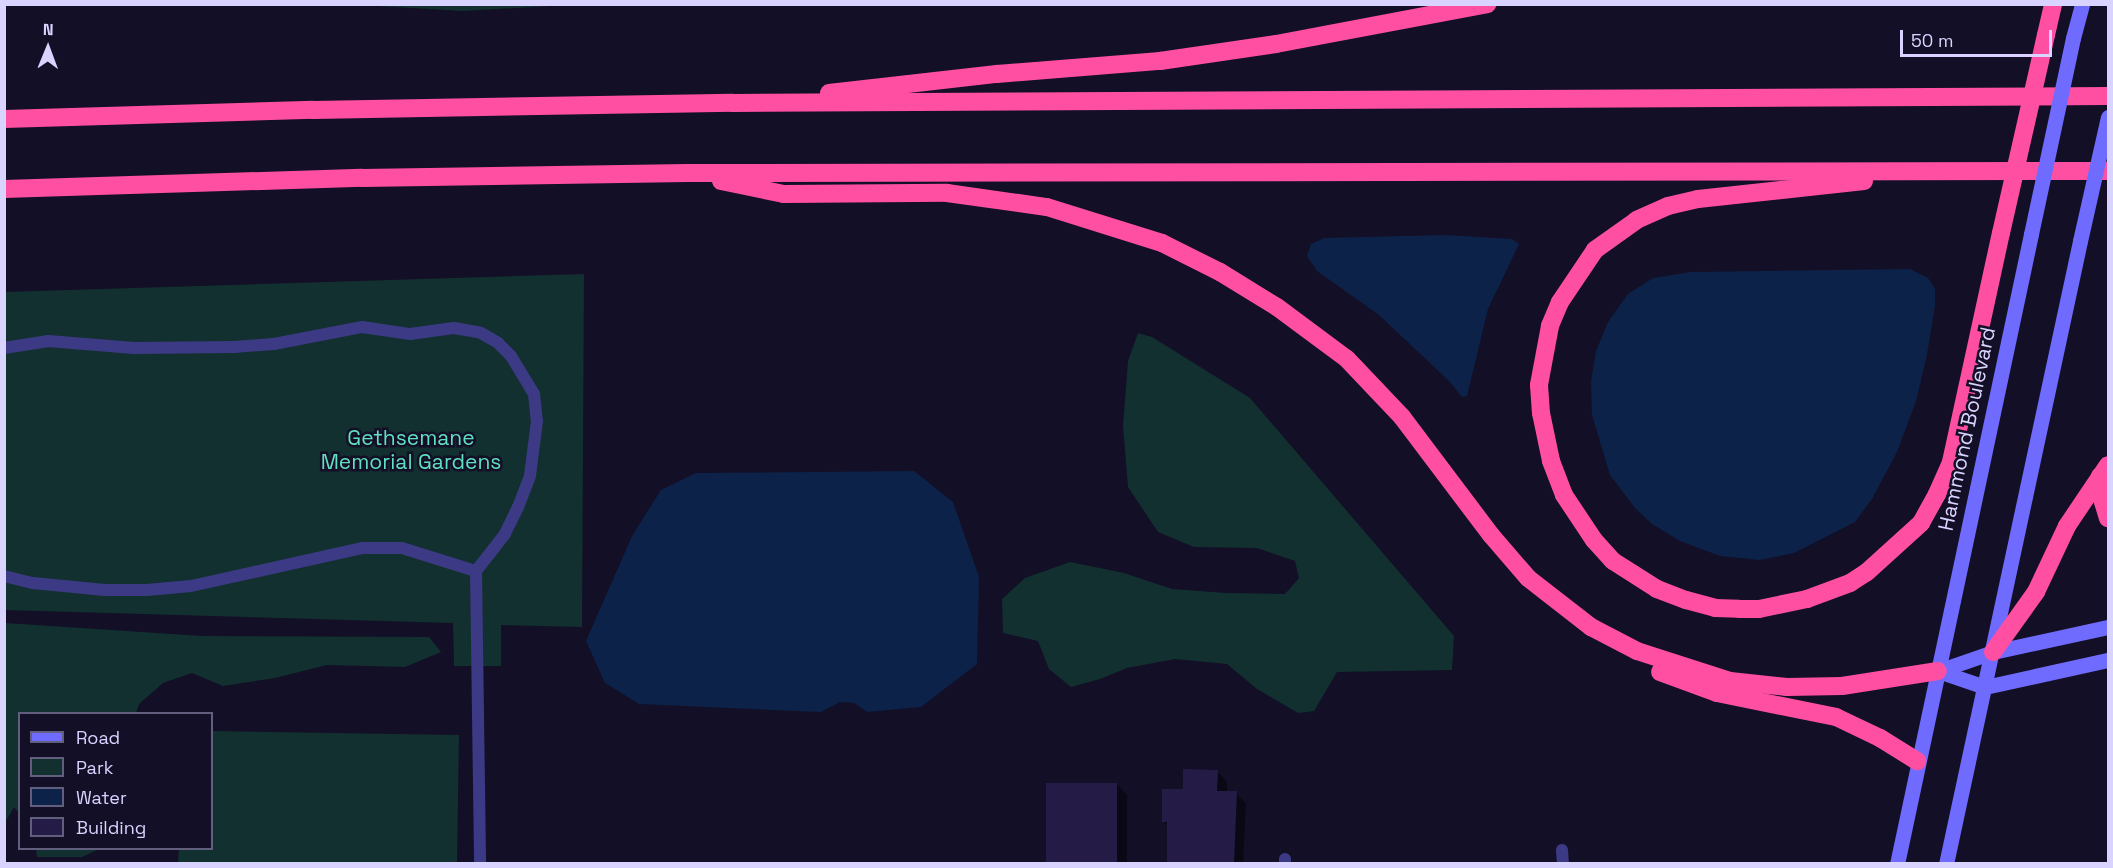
<!DOCTYPE html>
<style>
body{margin:0}
#map{position:relative;width:2113px;height:868px;overflow:hidden;background:#130f26;font-family:"Space Grotesk",sans-serif}
div>[style]{position:absolute}
.green>*{inset:0;background:#12302f}
.water>*{inset:0;background:#0c2248}
.shadow>*{inset:0;background:#0007}
.building>*{inset:0;background:#241b47;transform-origin:0 0}
.lane>*{height:12px;margin:-6px;padding:0 6px;transform-origin:6px;border-radius:6px;background:#3d3a85}
.secondary>*{height:15px;margin:-7.5px;padding:0 7.5px;transform-origin:7.5px;border-radius:7.5px;background:#6f6bff}
.highway>*{height:18px;margin:-9px;padding:0 9px;transform-origin:9px;border-radius:9px;background:#ff4fa3}
.secondary-bridge>*{height:15px;margin:-7.5px;padding:0 7.5px;transform-origin:7.5px;border-radius:7.5px;background:#6f6bff}
.highway-bridge>*{height:18px;margin:-9px;padding:0 9px;transform-origin:9px;border-radius:9px;background:#ff4fa3}
span{translate:-50% -50%;white-space:nowrap;text-align:center;line-height:1.15;-webkit-text-stroke:5px #130f26;paint-order:stroke}
.street-label{font-size:21px;color:#d9d4ff}
.park-label{font-size:21px;color:#5fe0c0}
.frame{position:absolute;inset:0;border:6px solid #d9d4ff;pointer-events:none}
.legend{position:absolute;left:18px;top:712px;width:195px;height:138px;box-sizing:border-box;background:#130f26;border:2px solid #625e7d;margin:0;padding:8px 10px;list-style:none;font-size:18px;color:#d9d4ff}
.legend li{display:flex;align-items:center;gap:12px;height:30px}
.legend b{width:30px;border:2px solid #625e7d}
.north{position:absolute;left:18px;top:18px;width:60px;height:60px;-webkit-text-stroke:4px #130f26;paint-order:stroke;rotate:1deg;font-size:16px;font-weight:700;line-height:24px;text-align:center;color:#d9d4ff}
.north::after{content:'';display:block;margin:auto;width:21px;height:27px;background:#d9d4ff;clip-path:polygon(50% 0,100% 100%,50% 72%,0 100%)}
.scale{position:absolute;left:1900px;top:30px;width:152px;height:27px;box-sizing:border-box;border:3px solid #d9d4ff;border-top:0;padding-left:8px;font-size:18px;line-height:21px;white-space:nowrap;color:#d9d4ff;-webkit-text-stroke:4px #130f26;paint-order:stroke}
</style>
<div id="map">
<div class="green">
<div style="clip-path:polygon(360px 5px,360px 4px,568px 5px,463px 11px)"></div>
<div style="clip-path:polygon(584px 274px,582px 627px,501px 625px,501px 666px,454px 666px,453px 623px,5px 610px,4px 292px)"></div>
<div style="clip-path:polygon(1138px 333px,1152px 337px,1250px 398px,1454px 636px,1452px 670px,1337px 672px,1314px 711px,1298px 713px,1257px 689px,1227px 664px,1175px 659px,1127px 668px,1100px 679px,1071px 687px,1049px 669px,1038px 641px,1003px 633px,1002px 599px,1025px 578px,1070px 562px,1124px 573px,1172px 589px,1226px 593px,1285px 594px,1299px 578px,1295px 561px,1257px 548px,1194px 547px,1158px 532px,1128px 487px,1123px 426px,1128px 361px)"></div>
<div style="clip-path:polygon(5px 623px,202px 636px,429px 637px,441px 652px,405px 667px,327px 665px,275px 678px,223px 686px,192px 673px,163px 683px,139px 704px,136px 713px,20px 714px,19px 813px,14px 807px,5px 823px)"></div>
<div style="clip-path:polygon(212px 731px,459px 735px,457px 863px,178px 863px,179px 849px,212px 848px)"></div>
<div style="clip-path:polygon(36px 849px,36px 848px,99px 849px,82px 857px,37px 857px)"></div>
</div>
<div class="water">
<div style="clip-path:polygon(1445px 235px,1512px 239px,1519px 244px,1488px 309px,1467px 396px,1462px 397px,1449px 381px,1379px 315px,1317px 271px,1307px 256px,1311px 244px,1324px 238px)"></div>
<div style="clip-path:polygon(1910px 269px,1928px 278px,1935px 289px,1935px 305px,1927px 355px,1916px 401px,1897px 452px,1872px 499px,1855px 522px,1794px 553px,1760px 560px,1720px 556px,1680px 541px,1652px 524px,1635px 508px,1610px 475px,1592px 415px,1591px 381px,1596px 351px,1608px 322px,1628px 294px,1653px 278px,1691px 272px)"></div>
<div style="clip-path:polygon(914px 471px,953px 502px,979px 577px,977px 664px,921px 707px,867px 712px,854px 703px,840px 702px,821px 712px,639px 704px,605px 683px,586px 641px,632px 536px,661px 490px,696px 473px)"></div>
</div>
<div class="shadow">
<div style="clip-path:polygon(1217px 771px,1227px 782px,1227px 792px,1236px 793px,1246px 803px,1243px 864px,1168px 864px,1169px 827px,1163px 821px,1184px 791px)"></div>
<div style="clip-path:polygon(1117px 784px,1127px 795px,1127px 864px,1048px 864px)"></div>
</div>
<div class="building">
<div style="clip-path:polygon(1183px 769px,1218px 770px,1217px 791px,1237px 791px,1234px 864px,1167px 864px,1167px 822px,1162px 822px,1162px 789px,1183px 789px)"></div>
<div style="left:1046px;top:783px;width:71px;height:81px"></div>
</div>
<div class="lane">
<div style="left:4px;top:348px;width:45px;rotate:-9deg"></div>
<div style="left:48px;top:341px;width:86px;rotate:4.7deg"></div>
<div style="left:134px;top:348px;width:100px;rotate:-0.6deg"></div>
<div style="left:234px;top:347px;width:40px;rotate:-4.3deg"></div>
<div style="left:274px;top:344px;width:90px;rotate:-10.9deg"></div>
<div style="left:362px;top:327px;width:49px;rotate:8.3deg"></div>
<div style="left:410px;top:334px;width:44px;rotate:-7.8deg"></div>
<div style="left:454px;top:328px;width:27px;rotate:10deg"></div>
<div style="left:481px;top:333px;width:20px;rotate:30deg"></div>
<div style="left:498px;top:343px;width:18px;rotate:45deg"></div>
<div style="left:511px;top:356px;width:44px;rotate:58.8deg"></div>
<div style="left:534px;top:394px;width:27px;rotate:84deg"></div>
<div style="left:537px;top:421px;width:55px;rotate:97.3deg"></div>
<div style="left:530px;top:476px;width:33px;rotate:111deg"></div>
<div style="left:518px;top:507px;width:30px;rotate:116deg"></div>
<div style="left:505px;top:534px;width:47px;rotate:128.1deg"></div>
<div style="left:476px;top:571px;width:293px;rotate:89.2deg"></div>
<div style="left:4px;top:576px;width:30px;rotate:14deg"></div>
<div style="left:33px;top:583px;width:72px;rotate:5.6deg"></div>
<div style="left:105px;top:590px;width:42px"></div>
<div style="left:147px;top:590px;width:44px;rotate:-5.2deg"></div>
<div style="left:191px;top:586px;width:176px;rotate:-12.5deg"></div>
<div style="left:363px;top:548px;width:39px"></div>
<div style="left:402px;top:548px;width:77px;rotate:17.3deg"></div>
<div style="left:1562px;top:850px;width:14px;rotate:86deg"></div>
<div style="left:1285px;top:864px;width:5px;rotate:-90deg"></div>
</div>
<div class="secondary">
<div style="left:2073px;top:38px;width:35px;rotate:-75deg"></div>
<div style="left:1938px;top:671px;width:58px;rotate:-19.1deg"></div>
<div style="left:1993px;top:652px;width:118px;rotate:-12.3deg"></div>
<div style="left:1938px;top:671px;width:50px;rotate:18.8deg"></div>
<div style="left:1985px;top:687px;width:126px;rotate:-12.4deg"></div>
<div style="left:1897px;top:864px;width:644px;rotate:-77.99deg"></div>
<div style="left:1946px;top:864px;width:637px;rotate:-77.86deg"></div>
</div>
<div class="highway">
<div style="left:2046px;top:35px;width:32px;rotate:-77deg"></div>
<div style="left:829px;top:93px;width:169px;rotate:-6.5deg"></div>
<div style="left:997px;top:74px;width:164px;rotate:-4.6deg"></div>
<div style="left:1160px;top:61px;width:117px;rotate:-8.3deg"></div>
<div style="left:1276px;top:44px;width:215px;rotate:-10.7deg"></div>
<div style="left:4px;top:119px;width:309px;rotate:-1.7deg"></div>
<div style="left:313px;top:110px;width:420px;rotate:-1deg"></div>
<div style="left:733px;top:103px;width:1375px;rotate:-0.29deg"></div>
<div style="left:721px;top:181px;width:64px;rotate:11.7deg"></div>
<div style="left:784px;top:194px;width:163px;rotate:-0.4deg"></div>
<div style="left:947px;top:193px;width:101px;rotate:8deg"></div>
<div style="left:1047px;top:207px;width:121px;rotate:17.4deg"></div>
<div style="left:1162px;top:243px;width:65px;rotate:26.6deg"></div>
<div style="left:1220px;top:272px;width:67px;rotate:31.6deg"></div>
<div style="left:1277px;top:307px;width:87px;rotate:36.6deg"></div>
<div style="left:1347px;top:359px;width:80px;rotate:46.5deg"></div>
<div style="left:1402px;top:417px;width:148px;rotate:53deg"></div>
<div style="left:1491px;top:535px;width:57px;rotate:49.3deg"></div>
<div style="left:1528px;top:578px;width:80px;rotate:37.9deg"></div>
<div style="left:1591px;top:627px;width:52px;rotate:27.6deg"></div>
<div style="left:1637px;top:651px;width:98px;rotate:17.9deg"></div>
<div style="left:1730px;top:681px;width:57px;rotate:6deg"></div>
<div style="left:1787px;top:687px;width:55px;rotate:-1deg"></div>
<div style="left:1842px;top:686px;width:97px;rotate:-8.9deg"></div>
<div style="left:1864px;top:181px;width:167px;rotate:173.8deg"></div>
<div style="left:1698px;top:199px;width:31px;rotate:167deg"></div>
<div style="left:1668px;top:206px;width:34px;rotate:156deg"></div>
<div style="left:1637px;top:220px;width:52px;rotate:144.5deg"></div>
<div style="left:1595px;top:250px;width:63px;rotate:123.9deg"></div>
<div style="left:1560px;top:302px;width:26px;rotate:113deg"></div>
<div style="left:1550px;top:326px;width:60px;rotate:100.6deg"></div>
<div style="left:1539px;top:385px;width:28px;rotate:86deg"></div>
<div style="left:1541px;top:413px;width:49px;rotate:78.2deg"></div>
<div style="left:1551px;top:461px;width:36px;rotate:69deg"></div>
<div style="left:1564px;top:495px;width:54px;rotate:56.3deg"></div>
<div style="left:1594px;top:540px;width:28px;rotate:48deg"></div>
<div style="left:1613px;top:561px;width:52px;rotate:32.5deg"></div>
<div style="left:1657px;top:589px;width:31px;rotate:21deg"></div>
<div style="left:1686px;top:600px;width:30px;rotate:15deg"></div>
<div style="left:1715px;top:608px;width:24px;rotate:2deg"></div>
<div style="left:1739px;top:609px;width:20px"></div>
<div style="left:1759px;top:609px;width:49px;rotate:-11.8deg"></div>
<div style="left:1807px;top:599px;width:46px;rotate:-20.4deg"></div>
<div style="left:1850px;top:583px;width:20px;rotate:-33deg"></div>
<div style="left:1867px;top:572px;width:73px;rotate:-42.2deg"></div>
<div style="left:1921px;top:523px;width:33px;rotate:-61deg"></div>
<div style="left:1937px;top:494px;width:35px;rotate:-66deg"></div>
<div style="left:1951px;top:462px;width:234px;rotate:-77.7deg"></div>
<div style="left:4px;top:189px;width:358px;rotate:-1.8deg"></div>
<div style="left:362px;top:178px;width:325px;rotate:-0.9deg"></div>
<div style="left:687px;top:173px;width:1421px;rotate:-0.08deg"></div>
<div style="left:2100px;top:476px;width:26px;rotate:83deg"></div>
<div style="left:2103px;top:502px;width:17px;rotate:73deg"></div>
<div style="left:1993px;top:652px;width:74px;rotate:-54.4deg"></div>
<div style="left:2036px;top:592px;width:73px;rotate:-64.8deg"></div>
<div style="left:2067px;top:526px;width:73px;rotate:-56.1deg"></div>
<div style="left:1660px;top:672px;width:61px;rotate:20.2deg"></div>
<div style="left:1717px;top:693px;width:121px;rotate:11.4deg"></div>
<div style="left:1836px;top:717px;width:49px;rotate:25.5deg"></div>
<div style="left:1880px;top:738px;width:44px;rotate:31.9deg"></div>
</div>
<div class="secondary-bridge">
<div style="left:2031px;top:234px;width:200px;rotate:-77.9deg"></div>
<div style="left:2080px;top:241px;width:127px;rotate:-77.3deg"></div>
</div>
<div class="highway-bridge">
<div style="left:2001px;top:233px;width:203px;rotate:-77.2deg"></div>
</div>
<div class="street-label">
<span style="left:1967px;top:429px;rotate:-78deg">Hammond Boulevard</span>
</div>
<div class="park-label">
<span style="left:411px;top:450px">Gethsemane<br>Memorial Gardens</span>
</div>
<div class="frame"></div>
<ul class="legend">
<li><b style="height:8px;background:#6f6bff"></b>Road</li>
<li><b style="height:16px;background:#12302f"></b>Park</li>
<li><b style="height:16px;background:#0c2248"></b>Water</li>
<li><b style="height:16px;background:#241b47"></b>Building</li>
</ul>
<div class="north">N</div>
<div class="scale">50 m</div>
</div>
